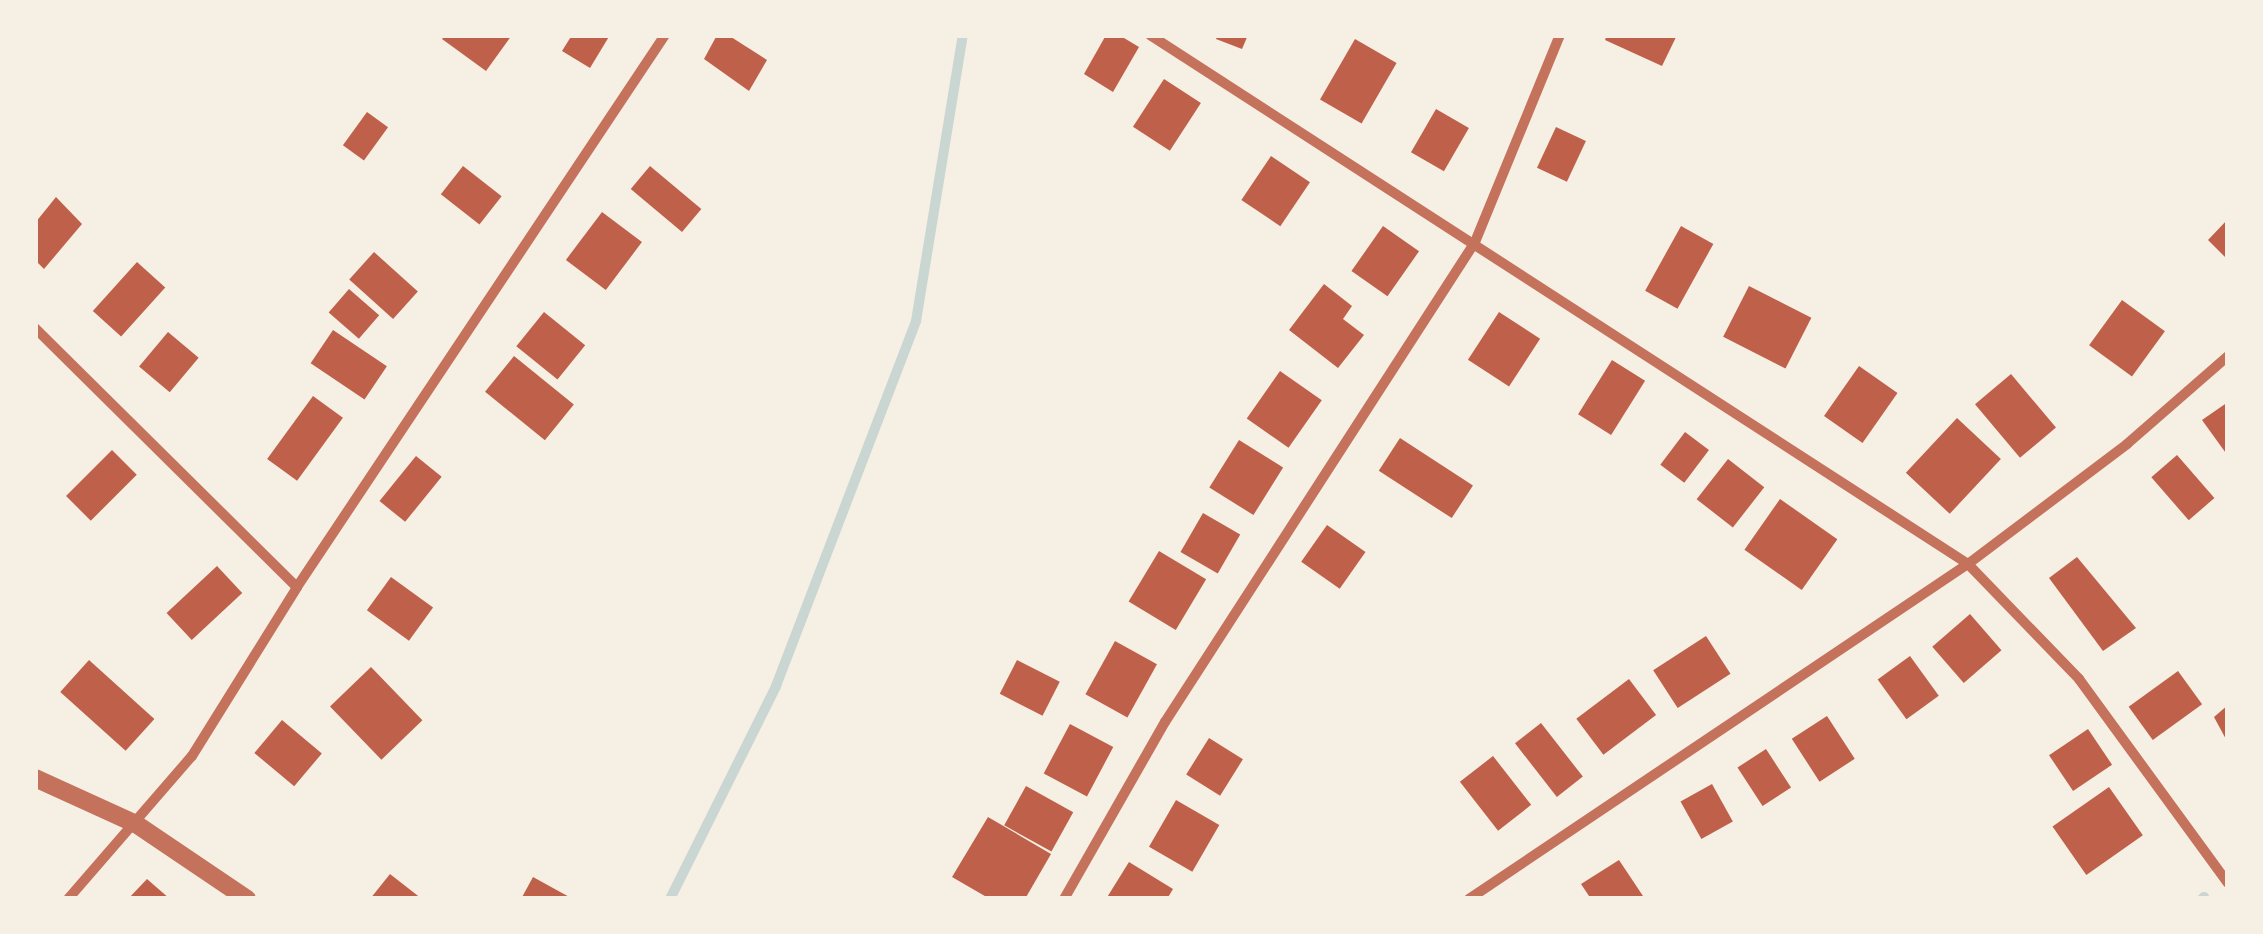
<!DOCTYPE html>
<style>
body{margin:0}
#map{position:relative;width:2263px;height:934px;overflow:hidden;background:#f6efe4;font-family:"DejaVu Sans",sans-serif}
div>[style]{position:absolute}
.stream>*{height:10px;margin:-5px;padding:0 5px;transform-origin:5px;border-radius:5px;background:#c9d6d2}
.building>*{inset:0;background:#bf614a;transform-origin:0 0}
.minor>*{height:10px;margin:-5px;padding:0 5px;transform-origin:5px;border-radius:5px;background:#c5725c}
.tertiary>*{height:18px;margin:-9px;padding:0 9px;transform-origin:9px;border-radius:9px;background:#c5725c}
span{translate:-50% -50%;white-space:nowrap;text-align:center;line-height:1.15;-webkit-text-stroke:8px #f6efe4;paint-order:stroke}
.frame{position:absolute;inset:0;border:38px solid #f6efe4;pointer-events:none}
</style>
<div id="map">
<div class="stream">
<div style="left:670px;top:899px;width:238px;rotate:-63.5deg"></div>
<div style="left:776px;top:686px;width:391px;rotate:-69deg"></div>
<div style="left:916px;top:321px;width:290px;rotate:-80.7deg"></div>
<div style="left:2202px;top:899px;width:3px;rotate:-45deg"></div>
</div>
<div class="building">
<div style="clip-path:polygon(445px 35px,512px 35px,486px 71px,442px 39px)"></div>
<div style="clip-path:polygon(572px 35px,610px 35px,590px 68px,562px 51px)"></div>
<div style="clip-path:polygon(717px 35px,728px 35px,767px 60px,749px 91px,704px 59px)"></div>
<div style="clip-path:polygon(1106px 35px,1119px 35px,1139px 47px,1113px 92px,1084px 74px)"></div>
<div style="clip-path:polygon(1217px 35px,1248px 35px,1242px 49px,1216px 39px)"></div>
<div style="clip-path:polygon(1607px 35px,1677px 35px,1662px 66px,1605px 40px)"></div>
<div style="left:1355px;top:39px;width:48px;height:70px;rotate:30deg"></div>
<div style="left:1164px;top:79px;width:44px;height:57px;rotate:33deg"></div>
<div style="left:1436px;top:109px;width:38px;height:50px;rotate:30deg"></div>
<div style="left:367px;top:112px;width:26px;height:41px;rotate:36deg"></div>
<div style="left:1556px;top:127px;width:33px;height:45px;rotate:25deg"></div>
<div style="left:1271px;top:156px;width:47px;height:53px;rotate:34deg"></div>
<div style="left:463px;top:166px;width:49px;height:36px;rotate:38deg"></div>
<div style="left:650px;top:166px;width:67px;height:30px;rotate:40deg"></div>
<div style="clip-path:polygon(56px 197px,82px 224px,44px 269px,35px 260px,35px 223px)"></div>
<div style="left:602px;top:212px;width:50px;height:60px;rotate:37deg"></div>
<div style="clip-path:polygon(2228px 219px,2228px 260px,2208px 240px)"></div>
<div style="left:1383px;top:226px;width:44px;height:55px;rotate:35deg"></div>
<div style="left:1681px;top:226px;width:37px;height:74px;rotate:29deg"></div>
<div style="left:374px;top:252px;width:59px;height:37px;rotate:42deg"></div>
<div style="left:137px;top:262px;width:38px;height:66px;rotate:42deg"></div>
<div style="clip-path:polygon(1324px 284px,1352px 306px,1343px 319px,1364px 335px,1338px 368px,1289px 330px)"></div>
<div style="left:1749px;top:286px;width:70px;height:57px;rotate:27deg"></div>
<div style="left:349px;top:289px;width:40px;height:31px;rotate:41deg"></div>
<div style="left:2122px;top:300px;width:53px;height:56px;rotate:36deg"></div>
<div style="left:544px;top:312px;width:53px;height:44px;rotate:39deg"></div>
<div style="left:1499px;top:312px;width:49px;height:57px;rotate:33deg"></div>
<div style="left:333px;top:330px;width:65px;height:40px;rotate:34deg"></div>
<div style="left:168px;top:332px;width:40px;height:45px;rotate:40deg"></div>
<div style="left:514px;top:356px;width:77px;height:46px;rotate:39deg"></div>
<div style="left:1612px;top:360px;width:39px;height:64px;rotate:32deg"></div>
<div style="left:1859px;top:366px;width:47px;height:61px;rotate:35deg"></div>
<div style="left:1280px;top:371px;width:51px;height:58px;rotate:35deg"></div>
<div style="left:2011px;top:374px;width:70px;height:47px;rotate:50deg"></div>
<div style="left:313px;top:396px;width:37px;height:78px;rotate:36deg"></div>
<div style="clip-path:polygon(2228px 402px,2228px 456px,2202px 420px)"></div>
<div style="left:1957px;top:418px;width:60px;height:75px;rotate:43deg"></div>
<div style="left:1685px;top:432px;width:30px;height:41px;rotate:37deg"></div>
<div style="left:1400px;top:438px;width:87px;height:39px;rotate:33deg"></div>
<div style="left:1239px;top:440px;width:52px;height:56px;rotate:32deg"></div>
<div style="left:112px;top:450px;width:35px;height:65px;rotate:45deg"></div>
<div style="left:2177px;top:455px;width:57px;height:34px;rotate:49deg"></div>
<div style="left:416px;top:456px;width:33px;height:58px;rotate:39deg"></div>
<div style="left:1728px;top:459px;width:46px;height:51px;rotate:38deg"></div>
<div style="left:1780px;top:499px;width:70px;height:62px;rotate:35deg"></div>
<div style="left:1203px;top:513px;width:43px;height:45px;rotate:30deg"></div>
<div style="left:1327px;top:525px;width:47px;height:45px;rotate:35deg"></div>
<div style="left:1159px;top:551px;width:55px;height:59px;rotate:31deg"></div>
<div style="clip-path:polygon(2077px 557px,2136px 628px,2103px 651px,2049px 578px)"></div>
<div style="left:217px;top:566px;width:37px;height:69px;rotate:47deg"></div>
<div style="left:391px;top:577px;width:52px;height:41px;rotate:36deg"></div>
<div style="left:1970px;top:614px;width:48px;height:50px;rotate:49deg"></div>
<div style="left:1706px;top:636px;width:45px;height:63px;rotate:57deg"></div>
<div style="left:1115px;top:641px;width:48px;height:61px;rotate:29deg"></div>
<div style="left:1910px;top:656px;width:49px;height:40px;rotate:54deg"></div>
<div style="left:89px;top:660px;width:88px;height:43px;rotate:42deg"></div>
<div style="left:1017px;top:660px;width:48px;height:38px;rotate:27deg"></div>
<div style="left:371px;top:667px;width:74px;height:57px;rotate:46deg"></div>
<div style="left:2178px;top:671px;width:41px;height:61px;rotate:54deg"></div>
<div style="left:1629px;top:679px;width:45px;height:66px;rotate:53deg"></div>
<div style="clip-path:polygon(2228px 705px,2228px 743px,2214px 717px)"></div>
<div style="left:1827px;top:716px;width:51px;height:42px;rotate:57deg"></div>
<div style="left:282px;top:720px;width:52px;height:43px;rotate:40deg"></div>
<div style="left:1541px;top:723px;width:68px;height:33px;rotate:52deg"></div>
<div style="left:1070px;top:724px;width:49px;height:56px;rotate:28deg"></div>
<div style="left:2088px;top:729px;width:43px;height:47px;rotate:56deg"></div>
<div style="left:1209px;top:738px;width:40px;height:43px;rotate:32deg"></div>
<div style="left:1766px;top:749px;width:46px;height:34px;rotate:57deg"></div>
<div style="left:1493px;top:756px;width:62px;height:42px;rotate:52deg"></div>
<div style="left:1712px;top:784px;width:43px;height:36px;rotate:61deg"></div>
<div style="left:1026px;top:786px;width:54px;height:45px;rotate:29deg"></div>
<div style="left:2109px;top:787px;width:59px;height:69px;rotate:55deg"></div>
<div style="left:1176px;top:800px;width:50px;height:54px;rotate:30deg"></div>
<div style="clip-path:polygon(988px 817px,1051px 854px,1025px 899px,990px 899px,952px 877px)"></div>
<div style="clip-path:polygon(1619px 860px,1645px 899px,1591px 899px,1581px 884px)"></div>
<div style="clip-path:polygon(1129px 862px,1173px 889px,1167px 899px,1106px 899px)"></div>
<div style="clip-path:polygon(390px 874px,422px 899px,370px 899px)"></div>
<div style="clip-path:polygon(533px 877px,573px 899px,521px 899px)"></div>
<div style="clip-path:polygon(147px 879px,170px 899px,128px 899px)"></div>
</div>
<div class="minor">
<div style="left:1150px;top:35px;width:974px;rotate:32.89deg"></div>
<div style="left:1968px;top:564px;width:160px;rotate:46deg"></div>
<div style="left:2079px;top:679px;width:253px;rotate:53.9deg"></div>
<div style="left:35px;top:328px;width:368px;rotate:44.7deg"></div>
<div style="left:68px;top:899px;width:189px;rotate:-49.1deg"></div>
<div style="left:192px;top:756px;width:199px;rotate:-58.1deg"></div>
<div style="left:297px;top:587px;width:663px;rotate:-56.31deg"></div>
<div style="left:1064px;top:899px;width:204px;rotate:-60.3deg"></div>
<div style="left:1165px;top:722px;width:571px;rotate:-57.14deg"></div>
<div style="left:1475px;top:242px;width:224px;rotate:-67.7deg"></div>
<div style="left:1469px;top:899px;width:601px;rotate:-33.88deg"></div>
<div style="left:1968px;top:564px;width:199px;rotate:-37deg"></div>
<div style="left:2127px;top:444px;width:134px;rotate:-41.1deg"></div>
</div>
<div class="tertiary">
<div style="left:35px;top:778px;width:111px;rotate:24.5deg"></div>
<div style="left:136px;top:824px;width:134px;rotate:34deg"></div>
</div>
<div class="frame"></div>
</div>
